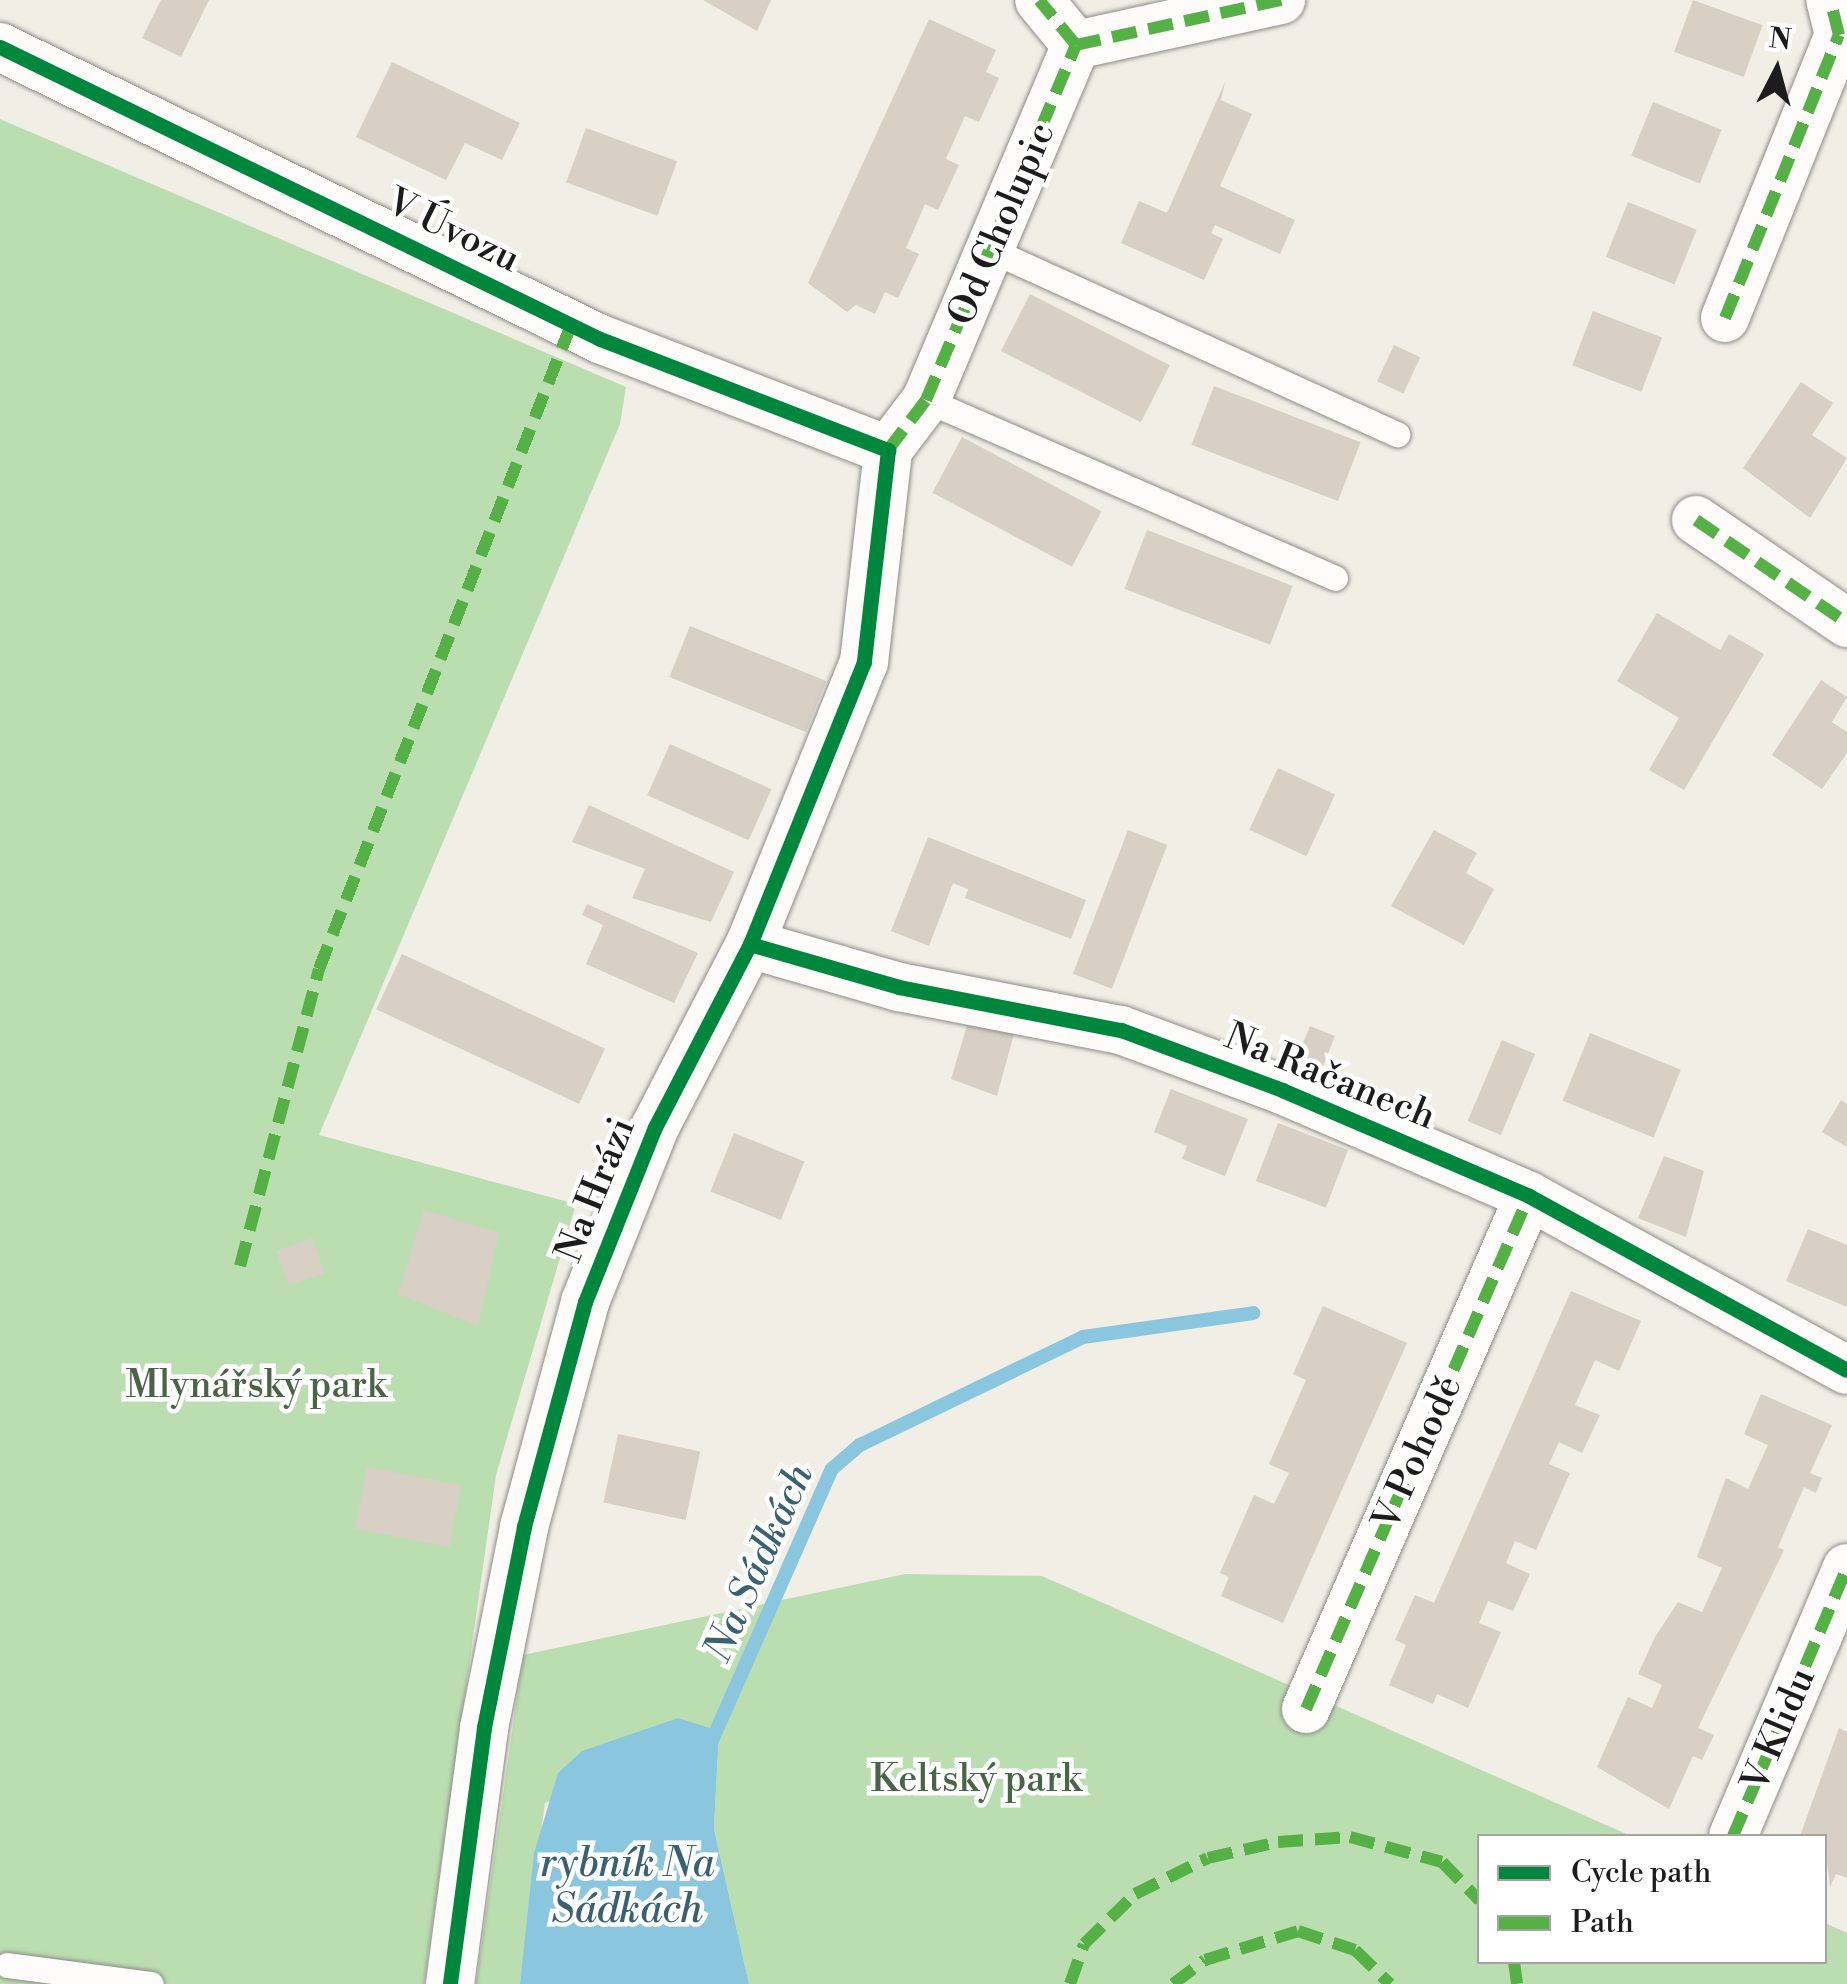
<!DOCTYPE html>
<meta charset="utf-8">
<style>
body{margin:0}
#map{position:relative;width:1847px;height:1984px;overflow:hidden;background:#f0eee5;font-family:"Libre Bodoni",serif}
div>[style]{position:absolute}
.green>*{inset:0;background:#bbdeb1}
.water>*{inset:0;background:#8ac7de}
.stream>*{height:14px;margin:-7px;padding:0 7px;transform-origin:7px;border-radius:7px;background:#8ac7de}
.building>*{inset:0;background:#d8cfc5;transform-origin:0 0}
.roads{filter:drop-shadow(0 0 2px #8c8c88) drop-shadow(0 0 2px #8c8c88)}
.lane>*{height:25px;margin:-12.5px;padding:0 12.5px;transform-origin:12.5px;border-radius:12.5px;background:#fdfcfb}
.street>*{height:48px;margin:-24px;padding:0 24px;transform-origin:24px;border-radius:24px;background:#fdfcfb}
.quiet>*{height:12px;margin-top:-6px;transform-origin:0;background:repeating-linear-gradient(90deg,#55b145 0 25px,transparent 0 37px)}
.cycleway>*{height:15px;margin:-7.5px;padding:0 7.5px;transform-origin:7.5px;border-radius:7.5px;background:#00873e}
span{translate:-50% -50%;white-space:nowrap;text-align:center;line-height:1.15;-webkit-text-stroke:9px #fff;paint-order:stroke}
.street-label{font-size:38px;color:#1c1c1c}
.park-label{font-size:38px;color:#4a6447}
.water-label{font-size:40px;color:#3a6172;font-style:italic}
.legend{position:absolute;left:1477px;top:1834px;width:350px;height:130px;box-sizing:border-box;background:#fff;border:2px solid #a4a4a4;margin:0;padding:12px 18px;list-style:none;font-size:30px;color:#1c1c1c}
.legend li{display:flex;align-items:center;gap:20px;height:50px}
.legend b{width:50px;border:2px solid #a4a4a4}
.north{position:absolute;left:1727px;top:20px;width:100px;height:100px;-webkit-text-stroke:8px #fff;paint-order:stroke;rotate:6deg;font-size:28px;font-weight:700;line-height:40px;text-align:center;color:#1c1c1c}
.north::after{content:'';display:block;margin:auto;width:35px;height:45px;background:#1c1c1c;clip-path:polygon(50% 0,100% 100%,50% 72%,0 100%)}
</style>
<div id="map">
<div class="green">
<div style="clip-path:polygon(0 119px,626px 387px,620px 424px,319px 1135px,576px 1204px,496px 1475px,424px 1984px,0 1984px)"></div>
<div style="clip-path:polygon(905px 1574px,1042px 1576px,1631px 1836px,1480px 1836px,1480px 1962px,1824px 1962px,1825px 1923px,1847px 1933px,1847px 1984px,749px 1984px,714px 1829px,719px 1731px,545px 1803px,520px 1984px,476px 1984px,523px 1655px)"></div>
</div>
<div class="water">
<div style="clip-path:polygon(678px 1718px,719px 1731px,714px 1829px,749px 1984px,520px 1984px,534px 1853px,558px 1773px,582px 1751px)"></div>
</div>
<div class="stream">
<div style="left:710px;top:1745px;width:302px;rotate:-66.2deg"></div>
<div style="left:832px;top:1469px;width:37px;rotate:-41deg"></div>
<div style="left:860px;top:1445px;width:248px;rotate:-25.8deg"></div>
<div style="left:1083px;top:1337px;width:172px;rotate:-8deg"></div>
</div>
<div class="building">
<div style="clip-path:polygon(161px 0,209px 0,181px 57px,142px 38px)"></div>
<div style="clip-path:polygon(703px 0,771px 0,757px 31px)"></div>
<div style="left:1693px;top:0;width:74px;height:55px;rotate:20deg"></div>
<div style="clip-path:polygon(929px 19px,996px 50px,986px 72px,999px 78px,979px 122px,965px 116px,946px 159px,959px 165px,938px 210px,925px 204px,906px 248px,919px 254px,898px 298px,885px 292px,875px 314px,856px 305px,847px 312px,808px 283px)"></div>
<div style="clip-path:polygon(392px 62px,520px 123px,502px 160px,465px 143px,446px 180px,356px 137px)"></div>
<div style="clip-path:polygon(1225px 82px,1221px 100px,1252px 114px,1220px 186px,1295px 220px,1280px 254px,1215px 225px,1211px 233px,1223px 239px,1204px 280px,1121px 243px,1139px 201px,1167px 213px)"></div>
<div style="left:1653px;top:102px;width:74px;height:58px;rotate:22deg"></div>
<div style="left:586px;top:128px;width:97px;height:58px;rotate:20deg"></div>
<div style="left:1628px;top:202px;width:74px;height:59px;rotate:22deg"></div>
<div style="left:1030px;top:294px;width:157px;height:64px;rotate:27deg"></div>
<div style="left:1593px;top:311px;width:74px;height:58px;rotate:21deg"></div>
<div style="left:1394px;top:345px;width:29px;height:40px;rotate:25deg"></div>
<div style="clip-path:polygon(1801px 382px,1833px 403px,1812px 435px,1847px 458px,1810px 518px,1743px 468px)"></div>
<div style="left:1214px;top:386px;width:157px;height:63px;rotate:21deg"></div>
<div style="left:962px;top:437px;width:158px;height:63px;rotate:28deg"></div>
<div style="left:1147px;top:530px;width:156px;height:63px;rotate:21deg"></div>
<div style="clip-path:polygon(1657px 613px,1720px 650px,1729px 634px,1764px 654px,1684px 790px,1649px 770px,1679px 718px,1617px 681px)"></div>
<div style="left:690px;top:626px;width:147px;height:55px;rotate:22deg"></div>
<div style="clip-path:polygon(1821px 680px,1847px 697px,1832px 722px,1847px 732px,1847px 753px,1822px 789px,1772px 755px)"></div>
<div style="left:670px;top:744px;width:111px;height:56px;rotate:24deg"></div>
<div style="left:1278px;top:768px;width:63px;height:68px;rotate:25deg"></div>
<div style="clip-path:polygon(589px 805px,734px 872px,711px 922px,632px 898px,645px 869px,572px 842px)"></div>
<div style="left:1128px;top:830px;width:42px;height:154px;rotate:21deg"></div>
<div style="clip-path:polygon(1434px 830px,1477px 853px,1466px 873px,1494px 889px,1464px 945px,1391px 906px)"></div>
<div style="clip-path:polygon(928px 837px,1086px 900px,1071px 939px,965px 898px,968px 889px,953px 883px,929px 946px,891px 931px)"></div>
<div style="clip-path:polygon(587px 904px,698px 953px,674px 1003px,586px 964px,603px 925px,582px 915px)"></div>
<div style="left:402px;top:954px;width:224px;height:61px;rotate:25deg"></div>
<div style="clip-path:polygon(968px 1022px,1015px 1030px,997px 1096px,951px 1079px)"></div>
<div style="left:1310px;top:1026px;width:27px;height:44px;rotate:22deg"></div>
<div style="left:1590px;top:1033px;width:98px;height:73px;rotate:22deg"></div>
<div style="left:1502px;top:1040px;width:36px;height:88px;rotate:23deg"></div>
<div style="clip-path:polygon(1171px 1089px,1248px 1119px,1225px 1176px,1182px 1159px,1187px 1146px,1154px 1132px)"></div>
<div style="clip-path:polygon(1841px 1100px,1847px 1104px,1847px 1147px,1822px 1132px)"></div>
<div style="left:1278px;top:1123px;width:75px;height:62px;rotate:21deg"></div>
<div style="left:734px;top:1133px;width:76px;height:63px;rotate:22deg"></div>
<div style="clip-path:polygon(1664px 1156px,1704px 1171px,1686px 1237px,1638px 1218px)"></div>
<div style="clip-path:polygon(424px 1210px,499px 1233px,478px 1326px,398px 1294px)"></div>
<div style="clip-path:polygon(1808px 1229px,1847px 1245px,1847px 1307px,1786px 1281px)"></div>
<div style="left:312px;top:1238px;width:37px;height:38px;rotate:70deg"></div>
<div style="clip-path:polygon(1571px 1291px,1641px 1321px,1619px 1371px,1595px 1360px,1575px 1405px,1600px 1415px,1582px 1453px,1559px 1442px,1549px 1464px,1570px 1473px,1536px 1550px,1515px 1541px,1506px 1563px,1530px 1574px,1513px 1611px,1488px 1601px,1479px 1623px,1501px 1632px,1468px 1708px,1437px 1694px,1433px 1704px,1389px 1685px,1406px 1645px,1395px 1640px,1415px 1595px,1434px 1603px)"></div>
<div style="clip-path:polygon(1323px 1306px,1407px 1343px,1283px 1623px,1221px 1596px,1229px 1577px,1220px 1573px,1254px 1495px,1274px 1504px,1289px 1473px,1269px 1464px,1306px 1380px,1293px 1374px)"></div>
<div style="clip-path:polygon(1761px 1394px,1832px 1425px,1810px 1473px,1822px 1478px,1816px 1493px,1804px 1487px,1778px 1547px,1784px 1550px,1698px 1728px,1714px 1735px,1702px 1760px,1693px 1756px,1669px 1809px,1597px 1767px,1628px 1697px,1652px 1708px,1662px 1685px,1638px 1674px,1655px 1637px,1678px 1602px,1702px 1612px,1722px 1568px,1697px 1557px,1726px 1478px,1748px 1489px,1768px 1445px,1744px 1434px)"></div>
<div style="left:618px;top:1434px;width:84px;height:70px;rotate:12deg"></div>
<div style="left:367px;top:1467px;width:96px;height:63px;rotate:11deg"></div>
<div style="clip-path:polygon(1839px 1728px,1847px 1732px,1847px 1878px,1836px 1874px,1830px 1887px,1824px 1836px,1800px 1836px)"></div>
</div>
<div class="roads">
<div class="lane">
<div style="left:993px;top:251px;width:444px;rotate:24.4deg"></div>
<div style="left:926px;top:400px;width:446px;rotate:23.5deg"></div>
<div style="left:7px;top:1965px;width:145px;rotate:7.5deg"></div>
</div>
<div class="street">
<div style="left:1076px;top:45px;width:210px;rotate:-12.4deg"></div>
<div style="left:0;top:47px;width:667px;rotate:25.95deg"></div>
<div style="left:600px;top:339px;width:309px;rotate:21.1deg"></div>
<div style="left:1725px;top:318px;width:305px;rotate:-68.1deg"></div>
<div style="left:1839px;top:35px;width:36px;rotate:-104deg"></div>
<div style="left:888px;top:450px;width:63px;rotate:-52.8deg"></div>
<div style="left:926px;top:400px;width:385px;rotate:-67.1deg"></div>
<div style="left:1076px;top:45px;width:58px;rotate:-129.4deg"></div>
<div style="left:1696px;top:520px;width:183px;rotate:34.3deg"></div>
<div style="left:750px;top:944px;width:155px;rotate:16.1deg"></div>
<div style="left:899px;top:987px;width:226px;rotate:11deg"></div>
<div style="left:1121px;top:1030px;width:172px;rotate:20.4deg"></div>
<div style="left:1282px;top:1090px;width:269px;rotate:23.2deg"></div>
<div style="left:1529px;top:1196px;width:362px;rotate:28.7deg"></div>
<div style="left:1306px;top:1709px;width:559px;rotate:-66.51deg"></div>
<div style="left:1733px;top:1836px;width:291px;rotate:-67deg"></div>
<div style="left:450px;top:1984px;width:258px;rotate:-82.4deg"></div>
<div style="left:484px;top:1728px;width:205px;rotate:-78.7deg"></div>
<div style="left:524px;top:1527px;width:233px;rotate:-74.8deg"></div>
<div style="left:585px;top:1302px;width:188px;rotate:-68.2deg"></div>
<div style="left:655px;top:1127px;width:206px;rotate:-62.6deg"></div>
<div style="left:750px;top:944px;width:304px;rotate:-68deg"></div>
<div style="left:864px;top:662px;width:213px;rotate:-83.5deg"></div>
</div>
</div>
<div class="quiet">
<div style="left:1076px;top:45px;width:210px;rotate:-12.4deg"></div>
<div style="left:1725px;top:318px;width:305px;rotate:-68.1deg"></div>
<div style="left:1839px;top:35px;width:36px;rotate:-104deg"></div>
<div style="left:888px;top:450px;width:63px;rotate:-52.8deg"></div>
<div style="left:926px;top:400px;width:385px;rotate:-67.1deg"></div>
<div style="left:1076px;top:45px;width:58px;rotate:-129.4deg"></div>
<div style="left:1696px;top:520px;width:183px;rotate:34.3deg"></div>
<div style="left:240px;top:1266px;width:307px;rotate:-75.1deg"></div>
<div style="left:319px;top:969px;width:692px;rotate:-68.63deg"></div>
<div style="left:1306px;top:1709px;width:559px;rotate:-66.51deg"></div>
<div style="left:1733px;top:1836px;width:291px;rotate:-67deg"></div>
<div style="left:1514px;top:1962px;width:22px;rotate:82deg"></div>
<div style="left:1070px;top:1984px;width:42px;rotate:-70.7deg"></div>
<div style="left:1084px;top:1944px;width:71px;rotate:-44.4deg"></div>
<div style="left:1135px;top:1894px;width:81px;rotate:-26.3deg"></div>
<div style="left:1208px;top:1858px;width:72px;rotate:-12.9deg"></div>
<div style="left:1278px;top:1842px;width:72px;rotate:-4deg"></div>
<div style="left:1350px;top:1837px;width:95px;rotate:15.2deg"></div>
<div style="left:1442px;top:1862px;width:54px;rotate:45.7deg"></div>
<div style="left:1173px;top:1984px;width:40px;rotate:-37deg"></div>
<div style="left:1205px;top:1960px;width:97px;rotate:-17.3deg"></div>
<div style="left:1298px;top:1931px;width:60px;rotate:18.4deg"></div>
<div style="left:1355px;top:1950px;width:49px;rotate:44.2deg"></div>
</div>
<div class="cycleway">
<div style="left:0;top:47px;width:667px;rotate:25.95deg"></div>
<div style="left:600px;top:339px;width:309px;rotate:21.1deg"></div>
<div style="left:888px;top:450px;width:213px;rotate:96.5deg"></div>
<div style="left:864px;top:662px;width:304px;rotate:112deg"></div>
<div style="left:750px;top:944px;width:206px;rotate:117.4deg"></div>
<div style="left:655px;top:1127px;width:188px;rotate:111.8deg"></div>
<div style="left:585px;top:1302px;width:233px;rotate:105.2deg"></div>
<div style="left:524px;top:1527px;width:205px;rotate:101.3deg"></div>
<div style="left:484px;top:1728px;width:258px;rotate:97.6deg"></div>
<div style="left:750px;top:944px;width:155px;rotate:16.1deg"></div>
<div style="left:899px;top:987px;width:226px;rotate:11deg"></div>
<div style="left:1121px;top:1030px;width:172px;rotate:20.4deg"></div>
<div style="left:1282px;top:1090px;width:269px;rotate:23.2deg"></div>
<div style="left:1529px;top:1196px;width:362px;rotate:28.7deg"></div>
</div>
<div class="street-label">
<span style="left:1002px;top:224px;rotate:-67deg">Od Cholupic</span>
<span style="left:453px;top:231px;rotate:26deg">V Úvozu</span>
<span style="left:1330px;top:1077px;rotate:22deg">Na Račanech</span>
<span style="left:596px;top:1190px;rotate:-68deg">Na Hrázi</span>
<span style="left:1418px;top:1453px;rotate:-66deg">V Pohodě</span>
<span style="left:1779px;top:1730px;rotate:-67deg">V Klidu</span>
</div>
<div class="park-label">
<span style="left:256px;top:1386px">Mlynářský park</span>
<span style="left:976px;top:1780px">Keltský park</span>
</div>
<div class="water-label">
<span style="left:759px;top:1563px;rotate:-66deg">Na Sádkách</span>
<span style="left:627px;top:1887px">rybník Na<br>Sádkách</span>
</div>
<ul class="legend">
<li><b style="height:12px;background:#00873e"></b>Cycle path</li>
<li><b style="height:12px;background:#55b145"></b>Path</li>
</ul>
<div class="north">N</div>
</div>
